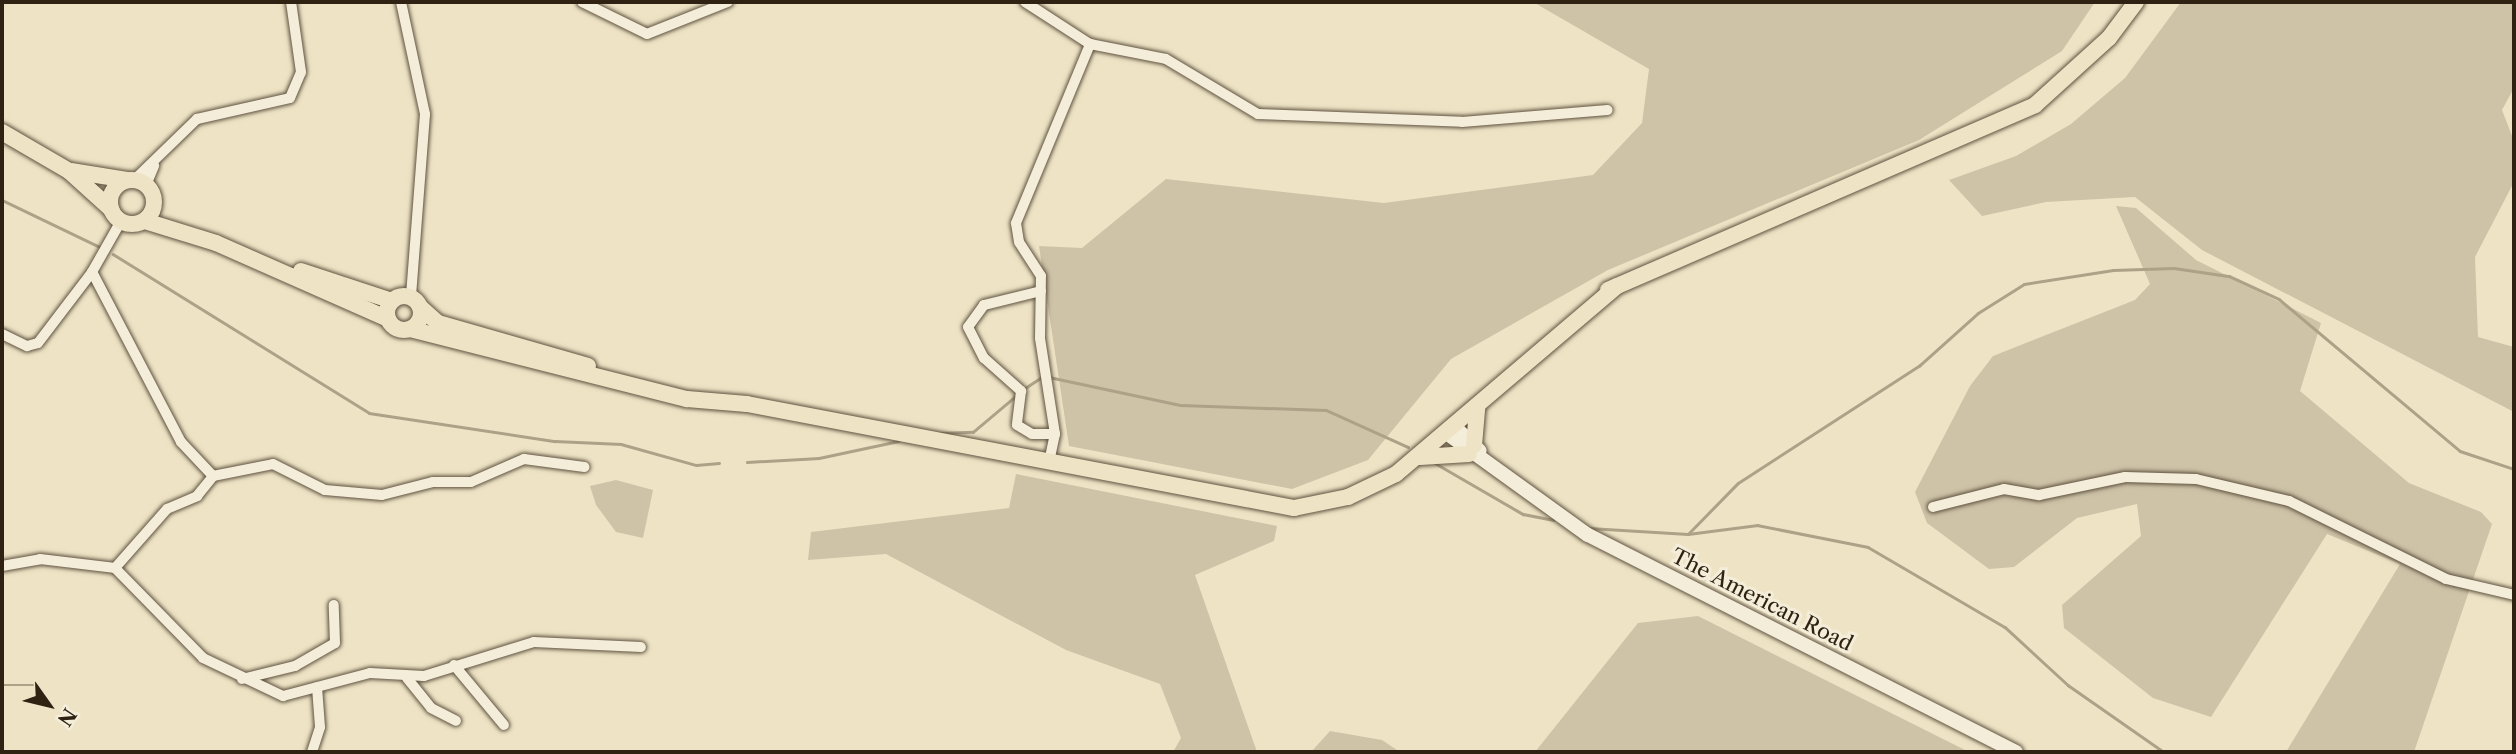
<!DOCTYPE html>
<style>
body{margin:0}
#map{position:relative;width:2516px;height:754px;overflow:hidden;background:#eee4c5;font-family:"Libre Caslon Text",serif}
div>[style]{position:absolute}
.green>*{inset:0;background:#cec3a7}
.stream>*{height:2.5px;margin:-1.25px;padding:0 1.25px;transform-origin:1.25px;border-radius:1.25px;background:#ada288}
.roads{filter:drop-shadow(0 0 2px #5f5240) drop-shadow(0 0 2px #5f5240)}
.minor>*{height:10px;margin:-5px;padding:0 5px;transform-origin:5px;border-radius:5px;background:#f4edd9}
.secondary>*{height:14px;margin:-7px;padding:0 7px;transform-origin:7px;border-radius:7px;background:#f4edd9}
.primary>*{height:16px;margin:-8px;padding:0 8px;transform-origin:8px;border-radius:8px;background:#eee4c5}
.primary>.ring{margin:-8px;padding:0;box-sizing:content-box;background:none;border:16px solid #eee4c5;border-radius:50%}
span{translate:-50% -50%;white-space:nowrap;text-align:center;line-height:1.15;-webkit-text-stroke:6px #f4edd9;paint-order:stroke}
.street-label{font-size:21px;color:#2f2213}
.frame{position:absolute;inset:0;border:4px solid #2f2213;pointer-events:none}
.north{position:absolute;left:14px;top:670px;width:70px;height:70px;-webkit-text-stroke:5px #f4edd9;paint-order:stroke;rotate:124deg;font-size:19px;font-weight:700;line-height:28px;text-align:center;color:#2f2213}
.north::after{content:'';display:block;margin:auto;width:24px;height:32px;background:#2f2213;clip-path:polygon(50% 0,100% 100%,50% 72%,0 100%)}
</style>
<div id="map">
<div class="green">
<div style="clip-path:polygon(1533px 2px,2095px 2px,2062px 51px,1919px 140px,1608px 270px,1451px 359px,1368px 460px,1292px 489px,1069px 446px,1039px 246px,1082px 248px,1166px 179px,1384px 203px,1593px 175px,1642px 123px,1649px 69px)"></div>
<div style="clip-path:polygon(2181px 2px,2514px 2px,2514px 88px,2502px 110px,2514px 141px,2514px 182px,2475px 257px,2478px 337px,2514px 347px,2514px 412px,2202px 250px,2135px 197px,2046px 202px,1982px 216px,1949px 180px,2016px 156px,2071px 124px,2125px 78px)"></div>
<div style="clip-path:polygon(2116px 206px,2136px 208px,2196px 260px,2321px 323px,2300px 391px,2409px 483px,2481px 512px,2492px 524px,2414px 752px,2286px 752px,2400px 564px,2327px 534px,2211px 717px,2153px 698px,2064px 628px,2062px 605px,2141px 536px,2137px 504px,2077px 518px,2014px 567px,1989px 569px,1927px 523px,1915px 492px,1970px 386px,1993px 356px,2135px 300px,2150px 284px)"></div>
<div style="clip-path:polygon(1016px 474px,1277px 526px,1274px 541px,1195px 575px,1257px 752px,1173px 752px,1181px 738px,1160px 684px,1066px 650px,886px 554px,808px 560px,811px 532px,1009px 508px)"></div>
<div style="clip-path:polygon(616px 480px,653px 490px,643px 538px,616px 532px,596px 505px,590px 486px)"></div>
<div style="clip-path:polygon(1698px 616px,1969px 752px,1535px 752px,1638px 623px)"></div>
<div style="clip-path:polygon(1330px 731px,1382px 740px,1400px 752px,1311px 752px)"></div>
</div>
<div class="stream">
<div style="left:2px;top:200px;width:109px;rotate:25.6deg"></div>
<div style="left:113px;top:254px;width:301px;rotate:31.8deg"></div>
<div style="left:369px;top:413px;width:188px;rotate:8.6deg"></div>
<div style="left:555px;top:441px;width:66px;rotate:2.6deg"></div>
<div style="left:621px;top:444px;width:78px;rotate:15.6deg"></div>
<div style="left:696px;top:465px;width:23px;rotate:-5deg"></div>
<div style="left:1049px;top:377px;width:135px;rotate:12deg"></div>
<div style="left:1181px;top:405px;width:145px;rotate:2deg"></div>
<div style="left:1326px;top:410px;width:90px;rotate:24.3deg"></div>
<div style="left:1022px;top:390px;width:24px;rotate:-33deg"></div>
<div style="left:939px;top:433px;width:34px;rotate:-2deg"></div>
<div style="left:973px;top:432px;width:57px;rotate:-40.1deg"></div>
<div style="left:747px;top:462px;width:72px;rotate:-3.2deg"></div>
<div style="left:819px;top:458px;width:81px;rotate:-12.1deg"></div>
<div style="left:1435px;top:463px;width:102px;rotate:30.1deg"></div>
<div style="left:1523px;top:514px;width:31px;rotate:11deg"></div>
<div style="left:1589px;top:528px;width:99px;rotate:3.5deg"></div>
<div style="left:1688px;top:534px;width:70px;rotate:-7.4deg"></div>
<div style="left:1757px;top:525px;width:113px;rotate:11.2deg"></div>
<div style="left:1868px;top:547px;width:159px;rotate:30.3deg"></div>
<div style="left:2005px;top:627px;width:86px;rotate:42.6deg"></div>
<div style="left:2068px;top:685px;width:117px;rotate:34.9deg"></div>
<div style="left:1688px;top:534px;width:71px;rotate:-45.6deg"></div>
<div style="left:1738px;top:483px;width:216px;rotate:-32.9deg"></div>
<div style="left:1919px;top:366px;width:79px;rotate:-41.9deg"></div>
<div style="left:1978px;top:313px;width:54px;rotate:-32.2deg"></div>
<div style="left:2024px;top:284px;width:90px;rotate:-8.9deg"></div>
<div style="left:2113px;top:270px;width:61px;rotate:-1.9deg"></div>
<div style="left:2174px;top:268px;width:56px;rotate:8.3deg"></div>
<div style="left:2229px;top:276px;width:55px;rotate:24.7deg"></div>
<div style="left:2279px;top:299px;width:236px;rotate:40deg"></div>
<div style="left:2460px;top:451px;width:57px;rotate:18.4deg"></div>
<div style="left:2px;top:685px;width:31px"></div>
</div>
<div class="roads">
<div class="minor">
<div style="left:401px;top:2px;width:115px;rotate:77.9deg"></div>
<div style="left:425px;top:114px;width:184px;rotate:94.4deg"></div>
<div style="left:582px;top:2px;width:72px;rotate:26.2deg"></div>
<div style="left:647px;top:34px;width:87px;rotate:-21.6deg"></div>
<div style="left:1025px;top:2px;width:77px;rotate:32.9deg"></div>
<div style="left:1090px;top:44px;width:77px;rotate:11.2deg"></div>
<div style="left:1166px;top:59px;width:107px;rotate:30.9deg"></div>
<div style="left:1258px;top:114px;width:204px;rotate:2.2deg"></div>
<div style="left:1462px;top:122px;width:146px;rotate:-4.7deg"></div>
<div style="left:134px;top:180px;width:88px;rotate:-44.1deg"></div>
<div style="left:197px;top:119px;width:95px;rotate:-12.7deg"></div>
<div style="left:290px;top:98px;width:28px;rotate:-67deg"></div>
<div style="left:301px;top:72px;width:71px;rotate:-98.1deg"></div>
<div style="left:146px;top:185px;width:21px;rotate:-67deg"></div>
<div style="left:1041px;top:291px;width:59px;rotate:166.2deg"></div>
<div style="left:984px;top:305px;width:27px;rotate:126deg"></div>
<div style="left:968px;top:327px;width:35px;rotate:63deg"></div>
<div style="left:984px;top:358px;width:50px;rotate:41.7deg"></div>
<div style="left:1021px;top:391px;width:34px;rotate:97deg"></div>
<div style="left:1017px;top:425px;width:17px;rotate:31deg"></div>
<div style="left:1032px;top:434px;width:23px"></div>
<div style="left:2px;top:334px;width:28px;rotate:26deg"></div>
<div style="left:27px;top:346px;width:11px;rotate:-15deg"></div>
<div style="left:38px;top:343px;width:89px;rotate:-52.7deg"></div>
<div style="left:1049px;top:462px;width:29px;rotate:-78deg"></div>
<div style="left:1055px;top:434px;width:97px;rotate:-98.9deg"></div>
<div style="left:1040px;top:338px;width:62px;rotate:-89.1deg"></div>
<div style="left:1041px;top:276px;width:40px;rotate:-122.9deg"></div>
<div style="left:1019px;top:242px;width:19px;rotate:-99deg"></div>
<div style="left:1016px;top:223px;width:194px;rotate:-67.5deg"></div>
<div style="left:213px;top:476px;width:61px;rotate:-11.3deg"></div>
<div style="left:273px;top:464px;width:58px;rotate:26.6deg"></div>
<div style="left:325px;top:490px;width:57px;rotate:5deg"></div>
<div style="left:382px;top:495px;width:53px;rotate:-14.3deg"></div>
<div style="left:433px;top:482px;width:38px"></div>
<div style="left:471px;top:482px;width:58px;rotate:-23.5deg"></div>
<div style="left:524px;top:459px;width:61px;rotate:7.6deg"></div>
<div style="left:1933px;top:507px;width:73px;rotate:-14.2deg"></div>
<div style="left:2004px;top:489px;width:36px;rotate:10deg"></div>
<div style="left:2039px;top:495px;width:88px;rotate:-11.8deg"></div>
<div style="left:2125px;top:477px;width:71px;rotate:1.6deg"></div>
<div style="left:2196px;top:479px;width:96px;rotate:13.3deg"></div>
<div style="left:2289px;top:501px;width:175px;rotate:26.4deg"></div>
<div style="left:2446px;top:579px;width:70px;rotate:13.2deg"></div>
<div style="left:2px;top:566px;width:39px;rotate:-10deg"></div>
<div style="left:40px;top:559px;width:76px;rotate:6.8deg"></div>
<div style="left:115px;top:568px;width:79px;rotate:-48.6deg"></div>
<div style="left:167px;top:509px;width:33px;rotate:-23deg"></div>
<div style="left:197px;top:496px;width:26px;rotate:-51deg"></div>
<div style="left:213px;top:476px;width:47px;rotate:-133.3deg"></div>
<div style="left:181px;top:442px;width:192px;rotate:-117.6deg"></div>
<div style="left:92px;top:272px;width:59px;rotate:-60.4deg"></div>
<div style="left:115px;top:568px;width:126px;rotate:45.6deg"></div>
<div style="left:203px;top:658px;width:89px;rotate:25.4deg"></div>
<div style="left:283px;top:696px;width:90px;rotate:-14.8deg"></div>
<div style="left:370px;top:673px;width:54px;rotate:3.2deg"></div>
<div style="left:424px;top:676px;width:115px;rotate:-17.2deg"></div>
<div style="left:534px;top:642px;width:107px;rotate:2.7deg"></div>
<div style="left:454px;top:665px;width:78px;rotate:50.2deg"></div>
<div style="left:407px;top:678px;width:38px;rotate:51deg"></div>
<div style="left:431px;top:708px;width:28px;rotate:27deg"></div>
<div style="left:242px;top:679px;width:55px;rotate:-13.8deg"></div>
<div style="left:295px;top:666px;width:46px;rotate:-29.9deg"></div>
<div style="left:335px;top:643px;width:38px;rotate:-92deg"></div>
<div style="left:312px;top:752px;width:26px;rotate:-72deg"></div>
<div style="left:320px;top:727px;width:40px;rotate:-94.3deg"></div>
</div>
<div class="secondary">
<div style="left:1453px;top:425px;width:37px;rotate:44deg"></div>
<div style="left:1445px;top:432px;width:176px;rotate:35.8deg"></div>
<div style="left:1588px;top:535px;width:480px;rotate:26.9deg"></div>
</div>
<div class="primary">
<div style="left:2px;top:132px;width:78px;rotate:30.2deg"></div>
<div style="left:69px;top:171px;width:57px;rotate:42.1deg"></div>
<div style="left:71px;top:171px;width:58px;rotate:9deg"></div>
<div class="ring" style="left:110px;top:180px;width:28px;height:28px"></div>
<div style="left:145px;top:221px;width:74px;rotate:17.2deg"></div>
<div style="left:216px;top:243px;width:188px;rotate:23.8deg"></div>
<div style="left:301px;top:271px;width:96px;rotate:18.2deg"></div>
<div style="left:1608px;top:290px;width:465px;rotate:-23.4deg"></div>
<div style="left:2035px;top:105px;width:100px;rotate:-42.2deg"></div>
<div style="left:2109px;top:38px;width:45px;rotate:-53.1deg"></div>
<div class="ring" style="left:387px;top:296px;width:18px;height:18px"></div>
<div style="left:420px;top:307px;width:24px;rotate:42deg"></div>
<div style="left:438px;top:323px;width:156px;rotate:16deg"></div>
<div style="left:410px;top:329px;width:286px;rotate:14.2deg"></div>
<div style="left:687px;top:399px;width:60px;rotate:4.8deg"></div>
<div style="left:747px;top:404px;width:557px;rotate:10.77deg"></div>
<div style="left:1294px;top:508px;width:55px;rotate:-11.5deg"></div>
<div style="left:1348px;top:497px;width:53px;rotate:-25.6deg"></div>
<div style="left:1396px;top:474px;width:290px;rotate:-40.4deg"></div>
<div style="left:1474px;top:445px;width:38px;rotate:-85deg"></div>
<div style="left:1420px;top:457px;width:49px;rotate:-3.5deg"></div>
</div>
</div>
<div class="street-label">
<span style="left:1762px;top:600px;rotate:27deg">The American Road</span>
</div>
<div class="frame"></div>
<div class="north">N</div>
</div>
